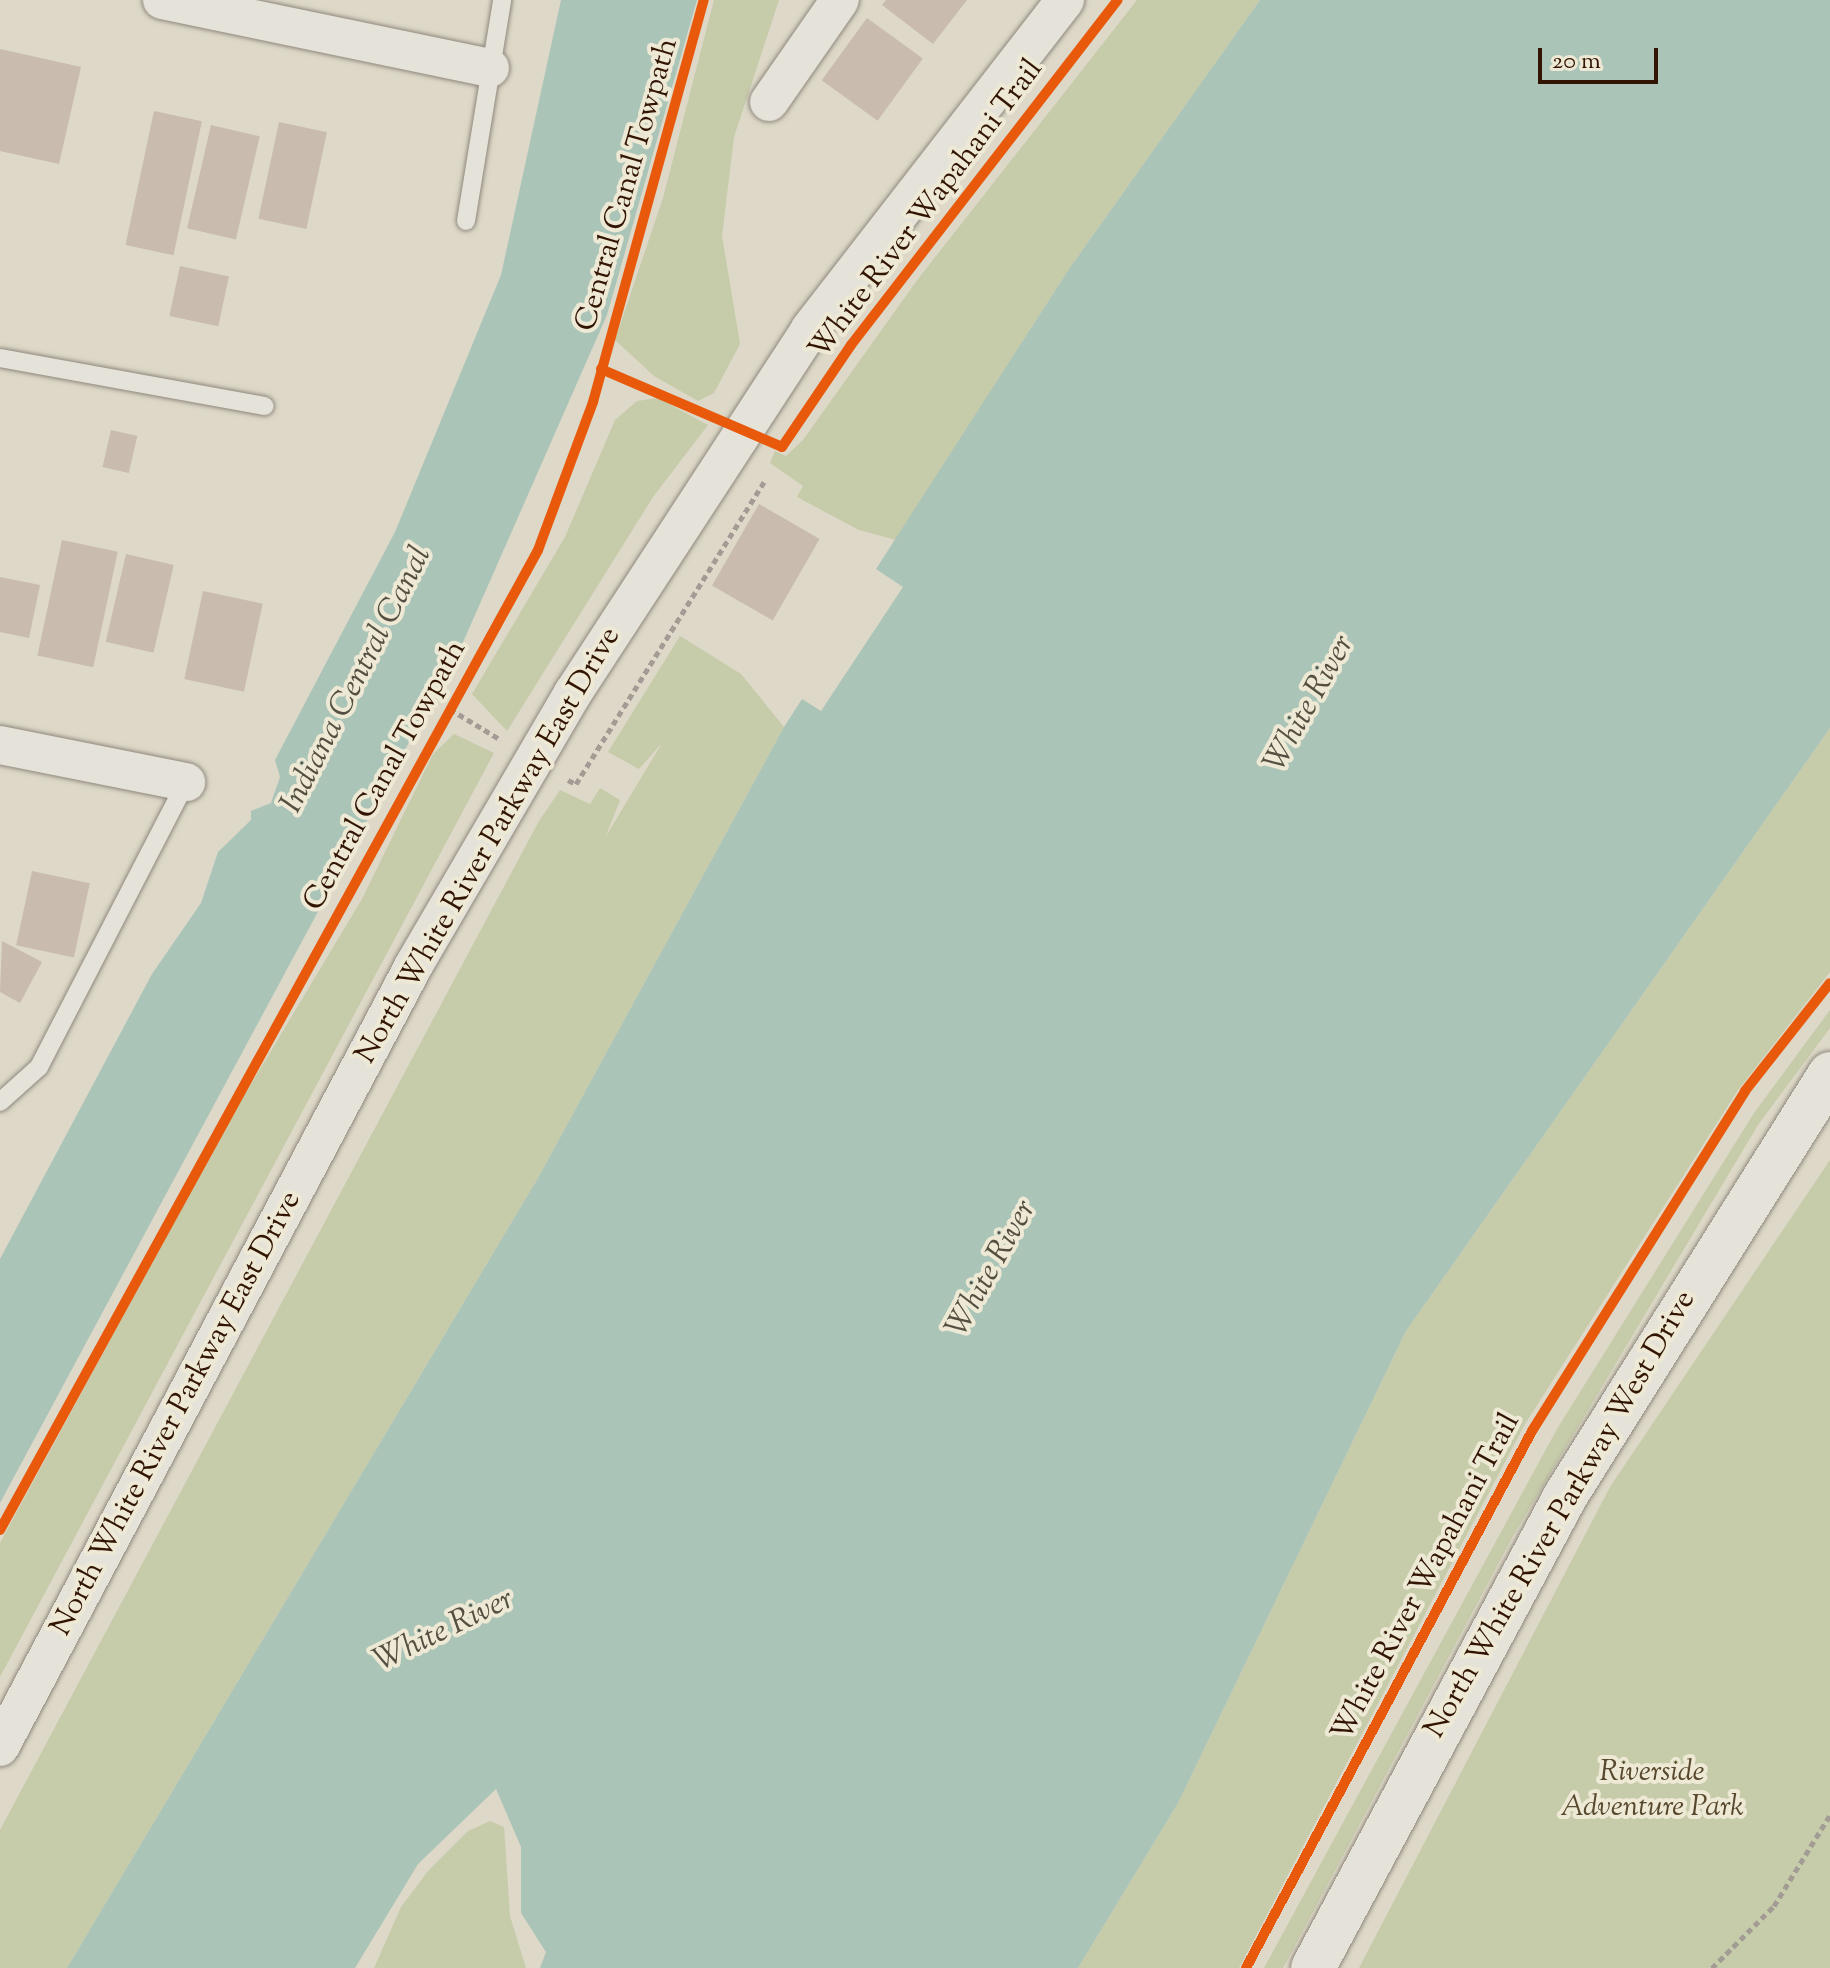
<!DOCTYPE html>
<style>
body{margin:0}
#map{position:relative;width:1830px;height:1968px;overflow:hidden;background:#ddd8c7;font-family:"Sorts Mill Goudy",serif}
div>[style]{position:absolute}
.green>*{inset:0;background:#c6cbaa}
.water>*{inset:0;background:#abc4b8}
.building>*{inset:0;background:#c9bbad;transform-origin:0 0}
.path>*{height:5px;margin-top:-2.5px;transform-origin:0;background:repeating-linear-gradient(90deg,#a29c95 0 6px,transparent 0 10px)}
.roads{filter:drop-shadow(0 0 2px #8f887d) drop-shadow(0 0 2px #8f887d)}
.lane>*{height:18px;margin:-9px;padding:0 9px;transform-origin:9px;border-radius:9px;background:#e5e2da}
.street>*{height:38px;margin:-19px;padding:0 19px;transform-origin:19px;border-radius:19px;background:#e5e2da}
.secondary>*{height:44px;margin:-22px;padding:0 22px;transform-origin:22px;border-radius:22px;background:#e5e2da}
.cycleway>*{height:10px;margin:-5px;padding:0 5px;transform-origin:5px;border-radius:5px;background:#e8590c}
span{translate:-50% -50%;white-space:nowrap;text-align:center;line-height:1.15;-webkit-text-stroke:8px #eee9d5;paint-order:stroke}
.street-label{font-size:30px;color:#311402}
.park-label{font-size:30px;color:#58482d;font-style:italic}
.water-label{font-size:32px;color:#544f40;font-style:italic}
.scale{position:absolute;left:1538px;top:48px;width:120px;height:36px;box-sizing:border-box;border:4px solid #311402;border-top:0;padding-left:10px;font-size:24px;line-height:28px;white-space:nowrap;color:#311402;-webkit-text-stroke:6px #eee9d5;paint-order:stroke}
</style>
<div id="map">
<div class="green">
<div style="clip-path:polygon(714px 0,779px 0,734px 137px,722px 236px,740px 344px,714px 393px,698px 401px,654px 376px,615px 340px,663px 198px)"></div>
<div style="clip-path:polygon(1137px 0,1260px 0,1069px 269px,896px 540px,859px 530px,797px 497px,803px 486px,770px 463px,775px 451px,786px 456px,803px 440px,918px 279px)"></div>
<div style="clip-path:polygon(658px 398px,708px 425px,653px 497px,507px 731px,472px 694px,565px 537px,615px 420px,637px 401px)"></div>
<div style="clip-path:polygon(680px 636px,741px 674px,784px 727px,538px 1178px,67px 1968px,0 1968px,0 1830px,539px 821px,560px 790px,590px 804px,600px 788px,620px 800px,605px 838px,662px 743px,639px 769px,608px 752px)"></div>
<div style="clip-path:polygon(1830px 728px,1830px 972px,1738px 1090px,1525px 1424px,1239px 1968px,1078px 1968px,1178px 1803px,1406px 1331px)"></div>
<div style="clip-path:polygon(454px 734px,494px 753px,0 1677px,0 1543px,229px 1121px,362px 899px,433px 754px)"></div>
<div style="clip-path:polygon(1830px 1010px,1830px 1028px,1758px 1125px,1513px 1536px,1283px 1968px,1264px 1968px,1557px 1429px,1754px 1113px)"></div>
<div style="clip-path:polygon(1830px 1160px,1830px 1968px,1359px 1968px,1610px 1487px)"></div>
<div style="clip-path:polygon(490px 1821px,504px 1827px,510px 1916px,526px 1968px,374px 1968px,401px 1907px,428px 1871px,468px 1831px)"></div>
</div>
<div class="water">
<div style="clip-path:polygon(561px 0,697px 0,607px 315px,464px 640px,0 1503px,0 1259px,152px 974px,201px 903px,218px 852px,251px 820px,251px 811px,271px 803px,280px 777px,275px 760px,395px 532px,501px 275px)"></div>
<div style="clip-path:polygon(1260px 0,1830px 0,1830px 728px,1406px 1331px,1178px 1803px,1078px 1968px,540px 1968px,546px 1952px,521px 1913px,521px 1847px,496px 1789px,418px 1864px,355px 1968px,67px 1968px,538px 1178px,784px 727px,802px 699px,821px 711px,903px 587px,876px 569px,1069px 269px)"></div>
</div>
<div class="building">
<div style="clip-path:polygon(886px 0,967px 0,933px 44px,882px 5px)"></div>
<div style="left:867px;top:18px;width:69px;height:77px;rotate:36deg"></div>
<div style="clip-path:polygon(0 49px,81px 67px,59px 164px,0 151px)"></div>
<div style="left:154px;top:111px;width:49px;height:137px;rotate:12deg"></div>
<div style="left:279px;top:122px;width:49px;height:99px;rotate:12deg"></div>
<div style="left:211px;top:125px;width:50px;height:106px;rotate:13deg"></div>
<div style="left:180px;top:266px;width:50px;height:51px;rotate:12deg"></div>
<div style="left:111px;top:430px;width:27px;height:38px;rotate:13deg"></div>
<div style="left:759px;top:504px;width:70px;height:94px;rotate:30deg"></div>
<div style="left:62px;top:540px;width:57px;height:118px;rotate:12deg"></div>
<div style="left:126px;top:554px;width:49px;height:90px;rotate:13deg"></div>
<div style="clip-path:polygon(0 577px,40px 585px,29px 638px,0 632px)"></div>
<div style="left:203px;top:591px;width:61px;height:90px;rotate:12deg"></div>
<div style="left:32px;top:871px;width:59px;height:76px;rotate:12deg"></div>
<div style="clip-path:polygon(2px 941px,42px 962px,20px 1003px,0 992px)"></div>
</div>
<div class="path">
<div style="left:450px;top:709px;width:60px;rotate:31.3deg"></div>
<div style="left:568px;top:780px;width:9px;rotate:27deg"></div>
<div style="left:576px;top:784px;width:356px;rotate:-58.1deg"></div>
<div style="left:1712px;top:1968px;width:88px;rotate:-45deg"></div>
<div style="left:1774px;top:1906px;width:107px;rotate:-58.4deg"></div>
</div>
<div class="roads">
<div class="lane">
<div style="left:466px;top:221px;width:224px;rotate:-80.7deg"></div>
<div style="left:0;top:358px;width:269px;rotate:10.3deg"></div>
<div style="left:0;top:1102px;width:52px;rotate:-41.9deg"></div>
<div style="left:39px;top:1067px;width:321px;rotate:-62.7deg"></div>
</div>
<div class="street">
<div style="left:162px;top:0;width:335px;rotate:11.7deg"></div>
<div style="left:769px;top:102px;width:124px;rotate:-55.2deg"></div>
<div style="left:0;top:745px;width:190px;rotate:11.3deg"></div>
<div style="left:0;top:1747px;width:885px;rotate:-62.1deg"></div>
<div style="left:414px;top:965px;width:315px;rotate:-59.7deg"></div>
<div style="left:573px;top:693px;width:434px;rotate:-56.9deg"></div>
<div style="left:810px;top:329px;width:416px;rotate:-52.2deg"></div>
</div>
<div class="secondary">
<div style="left:1313px;top:1968px;width:536px;rotate:-61.86deg"></div>
<div style="left:1566px;top:1495px;width:497px;rotate:-57.9deg"></div>
</div>
</div>
<div class="cycleway">
<div style="left:601px;top:369px;width:197px;rotate:23.3deg"></div>
<div style="left:782px;top:447px;width:123px;rotate:-55.9deg"></div>
<div style="left:851px;top:345px;width:436px;rotate:-52.3deg"></div>
<div style="left:0;top:1530px;width:1118px;rotate:-61.23deg"></div>
<div style="left:538px;top:550px;width:158px;rotate:-69.6deg"></div>
<div style="left:593px;top:402px;width:417px;rotate:-74.6deg"></div>
<div style="left:1246px;top:1968px;width:608px;rotate:-61.96deg"></div>
<div style="left:1532px;top:1431px;width:401px;rotate:-57.9deg"></div>
<div style="left:1745px;top:1091px;width:137px;rotate:-51.8deg"></div>
</div>
<div class="street-label">
<span style="left:628px;top:185px;rotate:-74deg">Central Canal Towpath</span>
<span style="left:927px;top:210px;rotate:-53deg">White River Wapahani Trail</span>
<span style="left:386px;top:776px;rotate:-61deg">Central Canal Towpath</span>
<span style="left:489px;top:846px;rotate:-60deg">North White River Parkway East Drive</span>
<span style="left:177px;top:1414px;rotate:-62deg">North White River Parkway East Drive</span>
<span style="left:1561px;top:1515px;rotate:-60deg">North White River Parkway West Drive</span>
<span style="left:1427px;top:1578px;rotate:-62deg">White River Wapahani Trail</span>
</div>
<div class="park-label">
<span style="left:1652px;top:1790px">Riverside<br>Adventure Park</span>
</div>
<div class="water-label">
<span style="left:357px;top:680px;rotate:-63deg">Indiana Central Canal</span>
<span style="left:1310px;top:704px;rotate:-61deg">White River</span>
<span style="left:992px;top:1269px;rotate:-61deg">White River</span>
<span style="left:444px;top:1631px;rotate:-26deg">White River</span>
</div>
<div class="scale">20 m</div>
</div>
